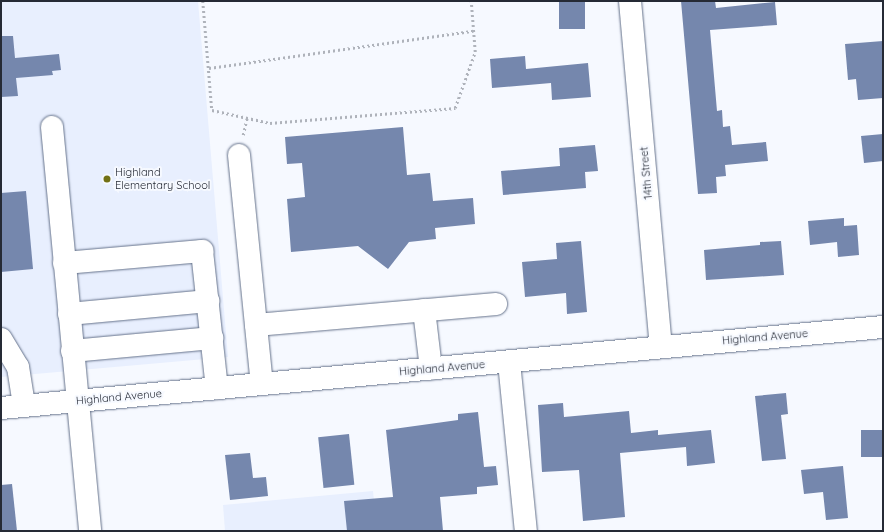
<!DOCTYPE html>
<style>
body{margin:0}
#map{position:relative;width:884px;height:532px;overflow:hidden;background:#f6f9ff;font-family:Quicksand,sans-serif}
div>[style]{position:absolute}
.built>*{inset:0;background:#e8effe}
.building>*{inset:0;background:#7587ad;transform-origin:0 0}
.path>*{height:2.5px;margin-top:-1.25px;transform-origin:0;background:repeating-linear-gradient(90deg,#afb3bb 0 2px,transparent 0 5px)}
.roads{filter:drop-shadow(0 0 1px #65728b) drop-shadow(0 0 1px #65728b)}
.minor>*{height:22px;margin:-11px;padding:0 11px;transform-origin:11px;border-radius:11px;background:#fff}
.major>*{height:22px;margin:-11px;padding:0 11px;transform-origin:11px;border-radius:11px;background:#fff}
.dots>*{width:11px;height:11px;translate:-50% -50%;box-sizing:border-box;border:2px solid #f6f9ff;border-radius:50%}
span{translate:-50% -50%;white-space:nowrap;text-align:center;line-height:1.15;-webkit-text-stroke:4px #f6f9ff;paint-order:stroke}
.poi-label{font-size:11px;color:#252a35}
.left{translate:0 -50%;text-align:left}
.street-label{font-size:11px;color:#252a35}
.frame{position:absolute;inset:0;border:2px solid #252a35;pointer-events:none}
</style>
<div id="map">
<div class="built">
<div style="clip-path:polygon(1px 1px,198px 1px,228px 357px,1px 377px)"></div>
<div style="clip-path:polygon(373px 491px,377px 531px,225px 531px,223px 505px)"></div>
</div>
<div class="building">
<div style="left:559px;top:1px;width:26px;height:28px"></div>
<div style="clip-path:polygon(681px 1px,715px 1px,716px 8px,775px 2px,777px 25px,710px 30px,717px 111px,722px 110px,723px 127px,730px 126px,732px 145px,766px 142px,768px 161px,725px 165px,726px 176px,716px 177px,717px 193px,698px 194px)"></div>
<div style="clip-path:polygon(1px 36px,13px 36px,15px 58px,59px 54px,61px 70px,52px 71px,53px 75px,16px 78px,18px 96px,1px 97px)"></div>
<div style="clip-path:polygon(883px 41px,883px 98px,858px 100px,856px 79px,848px 80px,845px 44px)"></div>
<div style="clip-path:polygon(525px 56px,526px 69px,588px 63px,591px 97px,552px 100px,551px 83px,492px 88px,490px 59px)"></div>
<div style="clip-path:polygon(403px 127px,407px 175px,430px 173px,433px 201px,473px 198px,475px 224px,435px 228px,436px 239px,409px 242px,388px 269px,358px 246px,291px 252px,287px 199px,305px 197px,302px 163px,287px 164px,285px 137px)"></div>
<div style="clip-path:polygon(883px 134px,883px 161px,864px 163px,861px 136px)"></div>
<div style="clip-path:polygon(595px 145px,598px 171px,585px 172px,586px 188px,503px 195px,501px 171px,560px 166px,559px 148px)"></div>
<div style="clip-path:polygon(26px 191px,33px 269px,1px 272px,1px 193px)"></div>
<div style="clip-path:polygon(844px 218px,844px 226px,857px 225px,859px 255px,838px 257px,837px 242px,810px 245px,808px 221px)"></div>
<div style="clip-path:polygon(581px 241px,587px 312px,567px 314px,566px 293px,525px 297px,522px 262px,557px 259px,556px 243px)"></div>
<div style="clip-path:polygon(781px 241px,784px 275px,706px 280px,704px 250px,760px 245px,760px 242px)"></div>
<div style="clip-path:polygon(786px 393px,788px 414px,781px 415px,786px 459px,762px 461px,755px 396px)"></div>
<div style="clip-path:polygon(563px 403px,564px 417px,629px 411px,631px 433px,658px 430px,658px 435px,711px 430px,715px 463px,687px 466px,686px 447px,620px 453px,625px 517px,583px 521px,579px 470px,542px 472px,538px 405px)"></div>
<div style="clip-path:polygon(478px 412px,484px 467px,496px 466px,498px 485px,477px 487px,477px 494px,440px 497px,443px 531px,347px 531px,344px 501px,393px 497px,386px 430px,458px 420px,458px 414px)"></div>
<div style="left:883px;top:430px;width:27px;height:22px;rotate:90deg"></div>
<div style="left:349px;top:434px;width:51px;height:31px;rotate:84deg"></div>
<div style="clip-path:polygon(250px 453px,253px 478px,266px 477px,268px 496px,230px 500px,225px 455px)"></div>
<div style="clip-path:polygon(843px 466px,848px 518px,826px 520px,823px 492px,804px 494px,801px 470px)"></div>
<div style="clip-path:polygon(12px 484px,17px 531px,1px 531px,1px 485px)"></div>
</div>
<div class="path">
<div style="left:203px;top:1px;width:109px;rotate:85.3deg"></div>
<div style="left:212px;top:110px;width:59px;rotate:12.6deg"></div>
<div style="left:270px;top:123px;width:186px;rotate:-4.6deg"></div>
<div style="left:455px;top:108px;width:59px;rotate:-70.3deg"></div>
<div style="left:475px;top:52px;width:51px;rotate:-94.5deg"></div>
<div style="left:209px;top:68px;width:267px;rotate:-8deg"></div>
<div style="left:243px;top:135px;width:17px;rotate:-77deg"></div>
</div>
<div class="roads">
<div class="minor">
<div style="left:630px;top:1px;width:346px;rotate:84.9deg"></div>
<div style="left:52px;top:127px;width:406px;rotate:84.6deg"></div>
<div style="left:239px;top:155px;width:230px;rotate:84.3deg"></div>
<div style="left:64px;top:263px;width:139px;rotate:-5deg"></div>
<div style="left:202px;top:251px;width:138px;rotate:83.8deg"></div>
<div style="left:424px;top:310px;width:59px;rotate:83.2deg"></div>
<div style="left:69px;top:314px;width:140px;rotate:-5.3deg"></div>
<div style="left:256px;top:325px;width:241px;rotate:-5deg"></div>
<div style="left:1px;top:339px;width:33px;rotate:59deg"></div>
<div style="left:18px;top:367px;width:39px;rotate:81deg"></div>
<div style="left:72px;top:351px;width:141px;rotate:-5.3deg"></div>
<div style="left:509px;top:362px;width:170px;rotate:84.3deg"></div>
</div>
<div class="major">
<div style="left:1px;top:408px;width:886px;rotate:-5.25deg"></div>
</div>
</div>
<div class="dots">
<div style="left:107px;top:179px;background:#727115"></div>
</div>
<div class="poi-label">
<span class="left" style="left:115px;top:179px">Highland<br>Elementary School</span>
</div>
<div class="street-label">
<span style="left:646px;top:173px;rotate:-95deg">14th Street</span>
<span style="left:765px;top:337px;rotate:-5deg">Highland Avenue</span>
<span style="left:442px;top:368px;rotate:-5deg">Highland Avenue</span>
<span style="left:119px;top:397px;rotate:-5deg">Highland Avenue</span>
</div>
<div class="frame"></div>
</div>
